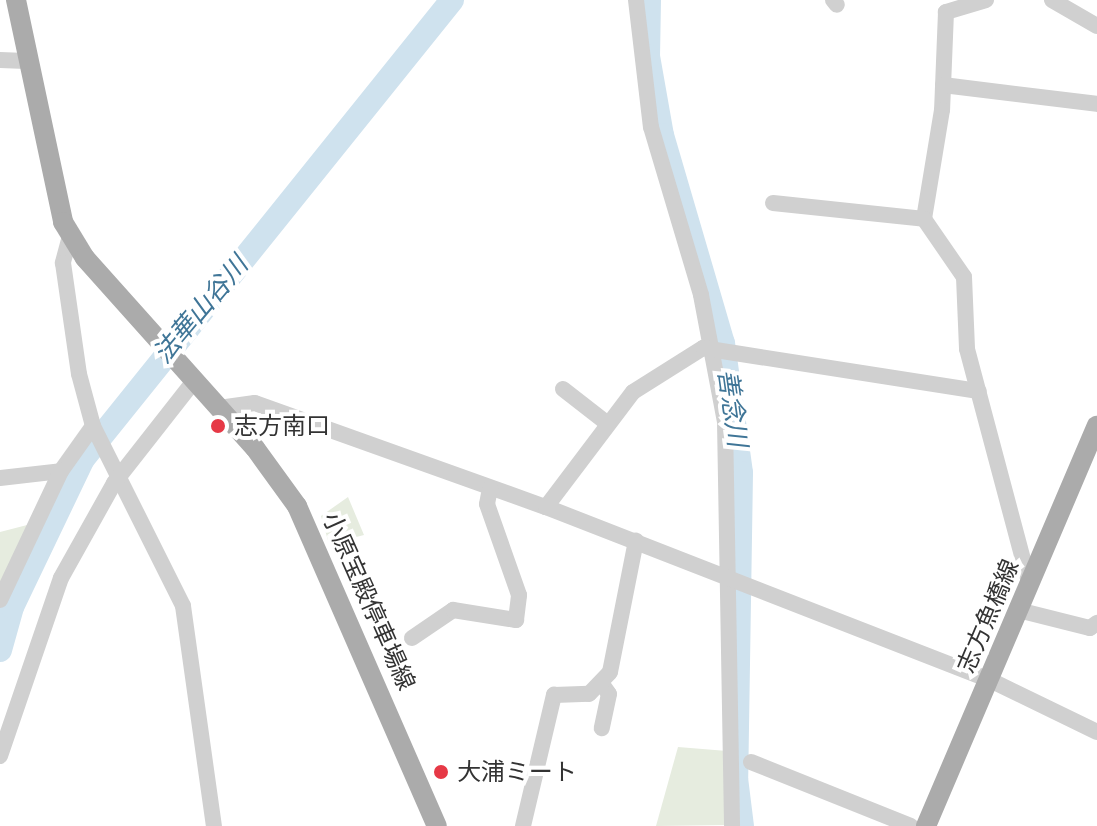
<!DOCTYPE html>
<meta charset="utf-8">
<style>
body{margin:0}
#map{position:relative;width:1097px;height:826px;overflow:hidden;background:#fff;font-family:"DM Sans","Noto Sans JP",sans-serif}
div>[style]{position:absolute}
.green>*{inset:0;background:#e6ecdf}
.river>*{height:24px;margin:-12px;padding:0 12px;transform-origin:12px;border-radius:12px;background:#cfe2ee}
.minor>*{height:16px;margin:-8px;padding:0 8px;transform-origin:8px;border-radius:8px;background:#d0d0d0}
.major>*{height:20px;margin:-10px;padding:0 10px;transform-origin:10px;border-radius:10px;background:#ababab}
.dots>*{width:22px;height:22px;translate:-50% -50%;box-sizing:border-box;border:4px solid #fff;border-radius:50%}
span{translate:-50% -50%;white-space:nowrap;text-align:center;line-height:1.15;-webkit-text-stroke:8px #fff;paint-order:stroke}
.poi-label{font-size:24px;color:#333}
.left{translate:0 -50%;text-align:left}
.street-label{font-size:24px;color:#333}
.water-label{font-size:26px;color:#3f7597;font-style:italic}
</style>
<div id="map">
<div class="green">
<div style="clip-path:polygon(348px 497px,364px 535px,329px 544px,321px 516px)"></div>
<div style="clip-path:polygon(31px 524px,0 589px,0 532px)"></div>
<div style="clip-path:polygon(678px 747px,727px 751px,728px 825px,656px 826px)"></div>
</div>
<div class="river">
<div style="left:649px;top:0;width:56px;rotate:91deg"></div>
<div style="left:648px;top:56px;width:80px;rotate:80deg"></div>
<div style="left:662px;top:135px;width:217px;rotate:73.7deg"></div>
<div style="left:723px;top:343px;width:131px;rotate:82.1deg"></div>
<div style="left:741px;top:473px;width:305px;rotate:90.9deg"></div>
<div style="left:736px;top:778px;width:48px;rotate:82.9deg"></div>
<div style="left:0;top:650px;width:45px;rotate:-74.4deg"></div>
<div style="left:12px;top:607px;width:164px;rotate:-64.4deg"></div>
<div style="left:83px;top:459px;width:589px;rotate:-51.2deg"></div>
</div>
<div class="minor">
<div style="left:636px;top:0;width:128px;rotate:83.3deg"></div>
<div style="left:651px;top:127px;width:175px;rotate:73.4deg"></div>
<div style="left:701px;top:295px;width:129px;rotate:79.3deg"></div>
<div style="left:725px;top:422px;width:404px;rotate:89deg"></div>
<div style="left:833px;top:0;width:6px;rotate:51deg"></div>
<div style="left:986px;top:0;width:42px;rotate:163.3deg"></div>
<div style="left:946px;top:12px;width:98px;rotate:92.3deg"></div>
<div style="left:942px;top:110px;width:110px;rotate:99.4deg"></div>
<div style="left:924px;top:219px;width:70px;rotate:55.4deg"></div>
<div style="left:964px;top:277px;width:72px;rotate:87.6deg"></div>
<div style="left:967px;top:349px;width:241px;rotate:75.1deg"></div>
<div style="left:1052px;top:0;width:52px;rotate:30deg"></div>
<div style="left:0;top:60px;width:26px;rotate:2deg"></div>
<div style="left:943px;top:85px;width:155px;rotate:7deg"></div>
<div style="left:773px;top:203px;width:152px;rotate:6deg"></div>
<div style="left:70px;top:236px;width:28px;rotate:105deg"></div>
<div style="left:63px;top:263px;width:112px;rotate:81.8deg"></div>
<div style="left:79px;top:374px;width:54px;rotate:74.9deg"></div>
<div style="left:93px;top:426px;width:201px;rotate:63.4deg"></div>
<div style="left:183px;top:606px;width:222px;rotate:82deg"></div>
<div style="left:563px;top:389px;width:57px;rotate:37.9deg"></div>
<div style="left:219px;top:408px;width:36px;rotate:-8deg"></div>
<div style="left:255px;top:403px;width:309px;rotate:19.7deg"></div>
<div style="left:546px;top:507px;width:477px;rotate:21.3deg"></div>
<div style="left:990px;top:680px;width:119px;rotate:25.9deg"></div>
<div style="left:0;top:478px;width:61px;rotate:-6.5deg"></div>
<div style="left:61px;top:471px;width:55px;rotate:-54.6deg"></div>
<div style="left:546px;top:507px;width:144px;rotate:-52.9deg"></div>
<div style="left:633px;top:392px;width:83px;rotate:-32.2deg"></div>
<div style="left:703px;top:348px;width:279px;rotate:8.9deg"></div>
<div style="left:0;top:600px;width:143px;rotate:-64.7deg"></div>
<div style="left:1018px;top:610px;width:74px;rotate:14deg"></div>
<div style="left:1090px;top:628px;width:9px;rotate:-36deg"></div>
<div style="left:412px;top:638px;width:50px;rotate:-34.3deg"></div>
<div style="left:453px;top:610px;width:64px;rotate:9deg"></div>
<div style="left:516px;top:620px;width:25px;rotate:-83deg"></div>
<div style="left:519px;top:595px;width:96px;rotate:-109.4deg"></div>
<div style="left:487px;top:504px;width:16px;rotate:-79deg"></div>
<div style="left:602px;top:684px;width:12px;rotate:55deg"></div>
<div style="left:609px;top:694px;width:35px;rotate:102deg"></div>
<div style="left:0;top:756px;width:188px;rotate:-71.1deg"></div>
<div style="left:61px;top:578px;width:109px;rotate:-60.8deg"></div>
<div style="left:114px;top:483px;width:130px;rotate:-51.9deg"></div>
<div style="left:751px;top:762px;width:172px;rotate:21.8deg"></div>
<div style="left:523px;top:826px;width:135px;rotate:-76.7deg"></div>
<div style="left:554px;top:695px;width:35px;rotate:-2deg"></div>
<div style="left:589px;top:694px;width:30px;rotate:-46deg"></div>
<div style="left:610px;top:672px;width:134px;rotate:-78.8deg"></div>
</div>
<div class="major">
<div style="left:16px;top:0;width:227px;rotate:78deg"></div>
<div style="left:63px;top:222px;width:42px;rotate:58.6deg"></div>
<div style="left:85px;top:258px;width:255px;rotate:48.2deg"></div>
<div style="left:255px;top:448px;width:72px;rotate:54.1deg"></div>
<div style="left:297px;top:506px;width:349px;rotate:66.4deg"></div>
<div style="left:926px;top:826px;width:435px;rotate:-66.9deg"></div>
</div>
<div class="dots">
<div style="left:218px;top:426px;background:#e63946"></div>
<div style="left:441px;top:772px;background:#e63946"></div>
</div>
<div class="poi-label">
<span class="left" style="left:234px;top:426px">志方南口</span>
<span class="left" style="left:457px;top:772px">大浦ミート</span>
</div>
<div class="street-label">
<span style="left:369px;top:601px;rotate:66deg">小原宝殿停車場線</span>
<span style="left:988px;top:616px;rotate:-67deg">志方魚橋線</span>
</div>
<div class="water-label">
<span style="left:201px;top:310px;rotate:-50deg">法華山谷川</span>
<span style="left:732px;top:408px;rotate:82deg">善念川</span>
</div>
</div>
